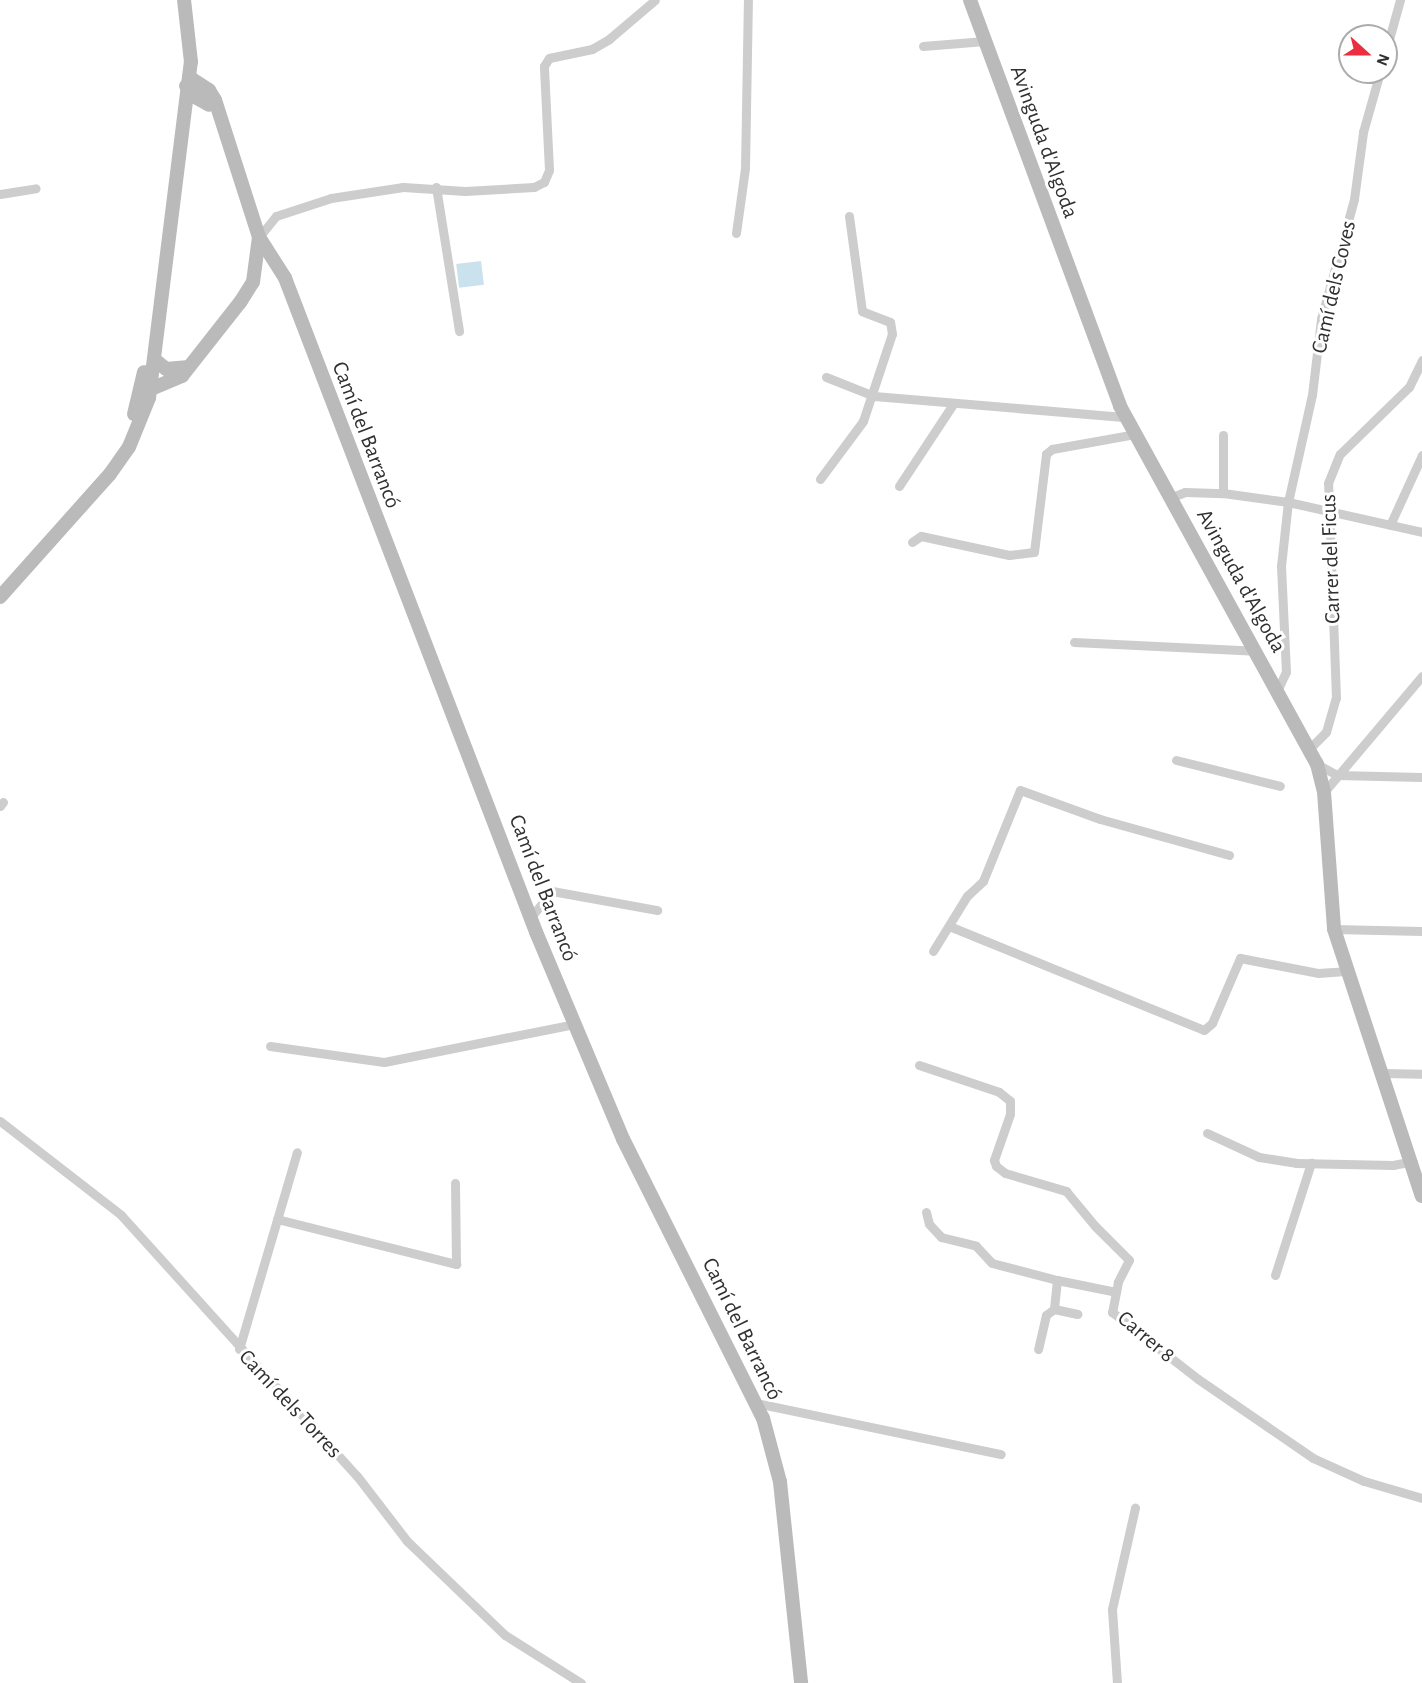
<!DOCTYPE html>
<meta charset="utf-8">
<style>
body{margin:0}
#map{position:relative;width:1422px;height:1683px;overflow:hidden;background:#fff;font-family:"Alegreya Sans",sans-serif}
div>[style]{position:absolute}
.water>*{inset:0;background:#cae1ee;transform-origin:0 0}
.street>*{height:9px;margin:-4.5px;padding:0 4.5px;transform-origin:4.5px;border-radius:4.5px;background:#cdcdcd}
.secondary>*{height:14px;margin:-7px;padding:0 7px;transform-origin:7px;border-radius:7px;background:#bababa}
span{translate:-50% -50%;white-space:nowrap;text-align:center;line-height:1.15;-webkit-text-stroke:6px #fff;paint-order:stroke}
.street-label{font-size:22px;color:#303030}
.north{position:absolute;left:1338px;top:24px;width:60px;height:60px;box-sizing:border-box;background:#fff;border:2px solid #acacac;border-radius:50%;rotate:111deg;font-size:16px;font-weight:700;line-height:24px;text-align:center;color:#303030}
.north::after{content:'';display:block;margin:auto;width:21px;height:27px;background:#ec2e41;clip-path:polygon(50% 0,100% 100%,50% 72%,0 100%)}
</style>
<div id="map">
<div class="water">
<div style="left:481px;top:261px;width:24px;height:25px;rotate:83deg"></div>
</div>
<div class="street">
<div style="left:923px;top:46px;width:62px;rotate:-4.6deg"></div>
<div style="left:1386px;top:50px;width:52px;rotate:-74.4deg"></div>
<div style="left:436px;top:187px;width:146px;rotate:80.9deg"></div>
<div style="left:0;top:194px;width:36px;rotate:-9deg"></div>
<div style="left:736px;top:233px;width:66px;rotate:-82.1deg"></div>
<div style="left:745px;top:168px;width:168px;rotate:-89deg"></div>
<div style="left:259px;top:237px;width:27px;rotate:-51deg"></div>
<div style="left:276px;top:216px;width:58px;rotate:-18.1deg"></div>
<div style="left:331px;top:198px;width:73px;rotate:-8.7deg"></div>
<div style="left:403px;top:187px;width:62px;rotate:3.7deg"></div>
<div style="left:465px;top:191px;width:69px;rotate:-3.3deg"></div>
<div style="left:534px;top:187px;width:11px;rotate:-27deg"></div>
<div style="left:544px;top:182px;width:13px;rotate:-67deg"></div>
<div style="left:549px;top:170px;width:104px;rotate:-92.8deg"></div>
<div style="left:544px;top:66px;width:9px;rotate:-58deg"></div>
<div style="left:549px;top:58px;width:44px;rotate:-11.8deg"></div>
<div style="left:592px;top:49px;width:20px;rotate:-30deg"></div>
<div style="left:609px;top:39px;width:60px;rotate:-40.3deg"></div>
<div style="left:826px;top:377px;width:52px;rotate:21.6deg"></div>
<div style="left:874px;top:396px;width:253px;rotate:4.8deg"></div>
<div style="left:1223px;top:435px;width:58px;rotate:90deg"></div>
<div style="left:820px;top:479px;width:72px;rotate:-53.4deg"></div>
<div style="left:863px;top:421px;width:92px;rotate:-71.6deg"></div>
<div style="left:892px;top:334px;width:12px;rotate:-99deg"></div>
<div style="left:890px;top:322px;width:30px;rotate:-159deg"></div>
<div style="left:862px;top:311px;width:96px;rotate:-97.8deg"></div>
<div style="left:899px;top:486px;width:98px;rotate:-56.6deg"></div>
<div style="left:1170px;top:498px;width:16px;rotate:-22deg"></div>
<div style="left:1185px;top:492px;width:38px;rotate:2deg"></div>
<div style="left:1223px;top:493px;width:66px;rotate:7.9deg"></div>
<div style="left:1288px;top:502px;width:137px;rotate:12.6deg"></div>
<div style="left:1390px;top:525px;width:77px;rotate:-65.4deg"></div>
<div style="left:912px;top:542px;width:11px;rotate:-34deg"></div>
<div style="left:921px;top:536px;width:90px;rotate:12.2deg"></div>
<div style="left:1009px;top:555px;width:25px;rotate:-7deg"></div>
<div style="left:1034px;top:552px;width:99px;rotate:-83deg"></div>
<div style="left:1046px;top:454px;width:8px;rotate:-40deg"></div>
<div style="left:1052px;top:449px;width:84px;rotate:-10.2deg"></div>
<div style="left:1074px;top:642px;width:181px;rotate:2.8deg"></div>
<div style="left:1277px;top:691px;width:21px;rotate:-65deg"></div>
<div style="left:1286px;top:672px;width:106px;rotate:-92.7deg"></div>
<div style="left:1281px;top:566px;width:64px;rotate:-83.8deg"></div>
<div style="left:1288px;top:502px;width:110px;rotate:-77.4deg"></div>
<div style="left:1312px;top:395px;width:77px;rotate:-83.2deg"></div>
<div style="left:1321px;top:319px;width:124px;rotate:-74.6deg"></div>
<div style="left:1354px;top:199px;width:68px;rotate:-82.3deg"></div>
<div style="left:1363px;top:132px;width:62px;rotate:-74.2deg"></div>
<div style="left:1309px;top:749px;width:24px;rotate:-45deg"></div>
<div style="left:1326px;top:732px;width:35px;rotate:-74deg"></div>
<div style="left:1336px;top:698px;width:215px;rotate:-92.1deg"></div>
<div style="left:1328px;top:483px;width:31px;rotate:-68deg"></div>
<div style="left:1340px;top:454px;width:96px;rotate:-44.2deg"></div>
<div style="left:1409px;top:387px;width:30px;rotate:-64deg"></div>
<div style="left:1176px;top:760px;width:107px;rotate:14deg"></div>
<div style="left:1317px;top:764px;width:23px;rotate:29deg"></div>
<div style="left:1337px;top:775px;width:85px;rotate:1.3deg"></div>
<div style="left:1324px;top:792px;width:152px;rotate:-49.8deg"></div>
<div style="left:0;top:806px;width:5px;rotate:-53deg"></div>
<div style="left:531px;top:917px;width:33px;rotate:-51deg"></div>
<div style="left:552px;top:891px;width:107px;rotate:10.3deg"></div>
<div style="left:949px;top:926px;width:275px;rotate:22.2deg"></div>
<div style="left:1204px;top:1030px;width:11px;rotate:-41deg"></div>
<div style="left:1212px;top:1023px;width:71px;rotate:-66.7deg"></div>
<div style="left:1240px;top:958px;width:79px;rotate:10.9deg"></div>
<div style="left:1318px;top:973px;width:27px;rotate:-4deg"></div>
<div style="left:1334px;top:929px;width:88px;rotate:1.3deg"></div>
<div style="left:933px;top:951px;width:65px;rotate:-58.3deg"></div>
<div style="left:967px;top:896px;width:22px;rotate:-43deg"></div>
<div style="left:983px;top:881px;width:98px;rotate:-67.9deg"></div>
<div style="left:1020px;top:790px;width:85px;rotate:19.9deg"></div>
<div style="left:1100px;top:819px;width:134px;rotate:15.6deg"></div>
<div style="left:270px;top:1046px;width:115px;rotate:8deg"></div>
<div style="left:384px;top:1062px;width:195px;rotate:-11.3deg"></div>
<div style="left:919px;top:1065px;width:84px;rotate:18.6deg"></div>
<div style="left:999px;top:1092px;width:14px;rotate:39deg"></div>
<div style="left:1010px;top:1101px;width:13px;rotate:90deg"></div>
<div style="left:1010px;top:1114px;width:49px;rotate:109.2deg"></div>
<div style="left:994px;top:1160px;width:6px;rotate:72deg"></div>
<div style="left:996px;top:1166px;width:11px;rotate:38deg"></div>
<div style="left:1005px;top:1173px;width:64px;rotate:16.4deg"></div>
<div style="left:1066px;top:1191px;width:45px;rotate:50.4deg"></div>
<div style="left:1095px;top:1226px;width:48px;rotate:45deg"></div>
<div style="left:1129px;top:1260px;width:25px;rotate:117deg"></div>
<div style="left:1118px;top:1282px;width:31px;rotate:101deg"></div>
<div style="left:1112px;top:1312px;width:109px;rotate:37.9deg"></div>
<div style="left:1198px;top:1379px;width:140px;rotate:34.5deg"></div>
<div style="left:1313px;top:1458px;width:56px;rotate:24.3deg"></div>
<div style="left:1364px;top:1481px;width:60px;rotate:16.3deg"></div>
<div style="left:1383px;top:1073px;width:39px;rotate:1deg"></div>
<div style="left:0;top:1121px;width:153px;rotate:37.8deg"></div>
<div style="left:121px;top:1215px;width:352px;rotate:47.9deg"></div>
<div style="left:357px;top:1476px;width:82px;rotate:52.4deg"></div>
<div style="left:407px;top:1541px;width:136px;rotate:43.8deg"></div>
<div style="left:505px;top:1635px;width:90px;rotate:32.3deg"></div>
<div style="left:1207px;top:1133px;width:57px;rotate:24.8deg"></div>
<div style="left:1259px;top:1157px;width:37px;rotate:9deg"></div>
<div style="left:1296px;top:1163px;width:97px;rotate:1.2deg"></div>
<div style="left:1393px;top:1165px;width:20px;rotate:-11deg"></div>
<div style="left:926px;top:1212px;width:12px;rotate:76deg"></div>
<div style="left:929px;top:1224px;width:18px;rotate:47deg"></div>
<div style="left:941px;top:1237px;width:36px;rotate:14deg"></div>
<div style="left:976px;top:1246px;width:23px;rotate:47deg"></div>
<div style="left:992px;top:1263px;width:67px;rotate:14.7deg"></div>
<div style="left:1057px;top:1280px;width:29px;rotate:96deg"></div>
<div style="left:1054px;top:1309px;width:10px;rotate:143deg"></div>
<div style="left:1046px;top:1315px;width:35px;rotate:103deg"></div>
<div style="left:277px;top:1219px;width:185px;rotate:14.1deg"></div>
<div style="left:456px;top:1264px;width:81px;rotate:-90.7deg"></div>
<div style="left:1275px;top:1275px;width:118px;rotate:-72.2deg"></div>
<div style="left:1057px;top:1280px;width:60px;rotate:11.5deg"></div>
<div style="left:1054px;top:1309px;width:24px;rotate:12deg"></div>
<div style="left:239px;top:1349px;width:205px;rotate:-73.6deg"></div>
<div style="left:756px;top:1403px;width:250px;rotate:11.8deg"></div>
<div style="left:1117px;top:1683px;width:74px;rotate:-93.9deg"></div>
<div style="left:1112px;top:1609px;width:104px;rotate:-77.2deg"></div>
</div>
<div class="secondary">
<div style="left:970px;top:0;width:433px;rotate:69.7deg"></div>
<div style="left:1120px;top:406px;width:409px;rotate:61.2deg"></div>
<div style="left:1317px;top:764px;width:29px;rotate:76deg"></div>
<div style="left:1324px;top:792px;width:137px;rotate:85.8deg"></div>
<div style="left:1334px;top:929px;width:281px;rotate:71.8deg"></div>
<div style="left:189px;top:77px;width:24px;rotate:33deg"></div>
<div style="left:209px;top:90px;width:12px;rotate:59deg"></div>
<div style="left:215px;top:100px;width:144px;rotate:72.2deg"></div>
<div style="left:259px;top:237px;width:49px;rotate:57.6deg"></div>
<div style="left:285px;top:278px;width:701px;rotate:69deg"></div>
<div style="left:536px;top:932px;width:225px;rotate:67.2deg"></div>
<div style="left:623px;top:1139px;width:312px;rotate:63.4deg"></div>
<div style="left:763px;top:1418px;width:66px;rotate:75.1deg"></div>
<div style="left:780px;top:1482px;width:202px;rotate:84deg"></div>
<div style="left:186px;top:86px;width:12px;rotate:55deg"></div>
<div style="left:193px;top:96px;width:18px;rotate:29deg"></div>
<div style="left:155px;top:360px;width:14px;rotate:39deg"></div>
<div style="left:166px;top:369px;width:23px;rotate:-5deg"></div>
<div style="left:151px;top:389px;width:34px;rotate:-23deg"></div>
<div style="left:182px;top:376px;width:95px;rotate:-51.8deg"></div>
<div style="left:241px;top:301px;width:22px;rotate:-58deg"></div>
<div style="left:253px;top:282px;width:45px;rotate:-82.4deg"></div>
<div style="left:134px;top:414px;width:43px;rotate:-76.6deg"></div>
<div style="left:0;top:597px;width:165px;rotate:-48.2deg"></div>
<div style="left:110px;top:474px;width:33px;rotate:-55deg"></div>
<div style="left:129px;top:447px;width:53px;rotate:-67.8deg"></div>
<div style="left:149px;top:398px;width:339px;rotate:-82.9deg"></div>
<div style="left:191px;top:62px;width:62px;rotate:-96.4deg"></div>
</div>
<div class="street-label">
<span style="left:1044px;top:142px;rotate:70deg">Avinguda d'Algoda</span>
<span style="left:1334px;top:287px;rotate:-77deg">Camí dels Coves</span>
<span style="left:366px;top:435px;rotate:69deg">Camí del Barrancó</span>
<span style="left:1331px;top:559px;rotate:-92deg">Carrer del Ficus</span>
<span style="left:1241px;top:581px;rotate:61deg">Avinguda d'Algoda</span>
<span style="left:543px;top:888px;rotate:69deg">Camí del Barrancó</span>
<span style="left:742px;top:1329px;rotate:64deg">Camí del Barrancó</span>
<span style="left:1146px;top:1337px;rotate:40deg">Carrer 8</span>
<span style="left:290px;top:1404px;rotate:47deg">Camí dels Torres</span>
</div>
<div class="north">N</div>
</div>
